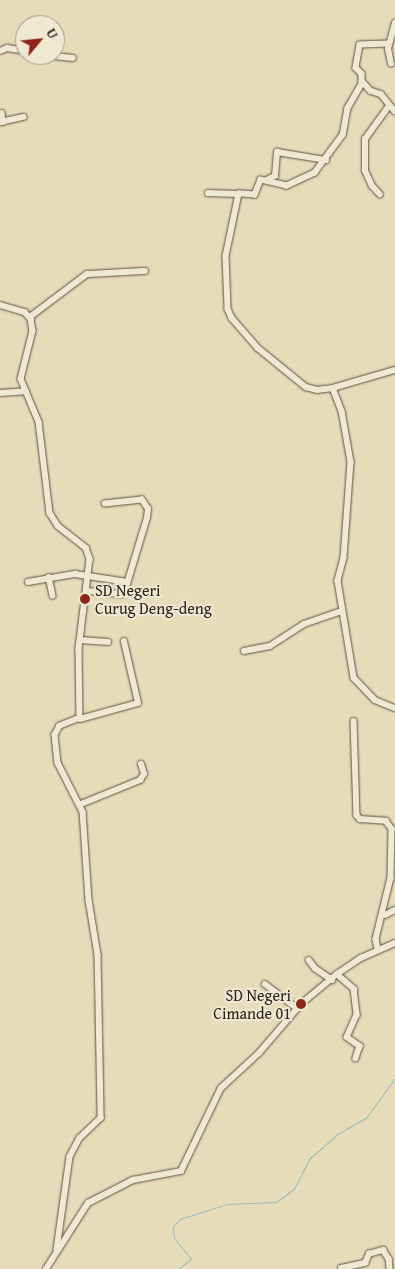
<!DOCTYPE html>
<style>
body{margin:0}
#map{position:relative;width:395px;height:1269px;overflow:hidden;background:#e7dcba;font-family:"Gentium Book Plus",serif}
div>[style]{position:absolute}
.stream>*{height:1px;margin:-0.5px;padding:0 0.5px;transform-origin:0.5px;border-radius:0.5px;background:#98bab6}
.roads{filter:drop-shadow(0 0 1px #5c5140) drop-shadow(0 0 1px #5c5140)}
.minor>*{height:5.5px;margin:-2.75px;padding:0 2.75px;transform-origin:2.75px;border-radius:2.75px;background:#efe8d2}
.dots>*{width:14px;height:14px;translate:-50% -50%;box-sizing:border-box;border:2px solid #efe8d2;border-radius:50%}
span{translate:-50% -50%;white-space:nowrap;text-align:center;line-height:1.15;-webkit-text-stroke:4px #efe8d2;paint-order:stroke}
.poi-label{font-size:16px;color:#2d2318}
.left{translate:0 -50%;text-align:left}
.right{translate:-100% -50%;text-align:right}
.north{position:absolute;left:15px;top:15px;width:50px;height:50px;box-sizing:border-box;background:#efe8d2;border:1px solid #a19988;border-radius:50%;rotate:62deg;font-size:14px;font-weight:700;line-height:20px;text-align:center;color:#2d2318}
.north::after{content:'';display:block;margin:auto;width:18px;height:22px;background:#8f2418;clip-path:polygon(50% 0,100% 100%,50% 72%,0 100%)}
</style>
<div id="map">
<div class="stream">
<div style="left:178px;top:1269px;width:16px;rotate:-38deg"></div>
<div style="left:191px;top:1259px;width:27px;rotate:-129deg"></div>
<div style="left:174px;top:1238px;width:12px;rotate:-95deg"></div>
<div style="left:173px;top:1226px;width:10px;rotate:-45deg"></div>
<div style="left:180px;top:1219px;width:49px;rotate:-17.7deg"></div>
<div style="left:227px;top:1204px;width:49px;rotate:-2.3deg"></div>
<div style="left:276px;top:1202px;width:22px;rotate:-36deg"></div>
<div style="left:294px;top:1189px;width:35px;rotate:-63deg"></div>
<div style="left:310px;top:1158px;width:35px;rotate:-41deg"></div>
<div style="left:336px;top:1135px;width:34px;rotate:-30deg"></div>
<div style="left:366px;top:1118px;width:49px;rotate:-54.1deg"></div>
</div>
<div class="roads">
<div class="minor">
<div style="left:388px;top:44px;width:28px;rotate:178deg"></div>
<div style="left:360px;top:45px;width:23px;rotate:100deg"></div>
<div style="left:356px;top:68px;width:8px;rotate:45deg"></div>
<div style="left:362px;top:74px;width:10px;rotate:90deg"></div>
<div style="left:362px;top:84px;width:28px;rotate:120deg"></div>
<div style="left:348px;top:108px;width:27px;rotate:100deg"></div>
<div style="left:343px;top:135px;width:47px;rotate:126.4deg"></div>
<div style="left:315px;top:173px;width:31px;rotate:155deg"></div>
<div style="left:287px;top:186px;width:27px;rotate:-167deg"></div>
<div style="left:261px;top:180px;width:16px;rotate:112deg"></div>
<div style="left:255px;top:195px;width:16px;rotate:-176deg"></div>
<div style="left:239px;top:194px;width:63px;rotate:101.8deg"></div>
<div style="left:226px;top:256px;width:53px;rotate:87.8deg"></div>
<div style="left:228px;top:309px;width:10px;rotate:66deg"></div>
<div style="left:232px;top:318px;width:40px;rotate:49deg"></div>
<div style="left:258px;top:348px;width:62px;rotate:39.1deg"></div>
<div style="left:306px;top:387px;width:11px;rotate:15deg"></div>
<div style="left:317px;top:390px;width:16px;rotate:-7deg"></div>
<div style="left:333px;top:388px;width:65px;rotate:-16.2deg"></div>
<div style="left:0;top:51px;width:8px;rotate:-23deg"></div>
<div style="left:7px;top:48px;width:18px;rotate:9deg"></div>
<div style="left:44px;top:55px;width:29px;rotate:6deg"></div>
<div style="left:391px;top:64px;width:15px;rotate:-101deg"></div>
<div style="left:388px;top:49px;width:27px;rotate:-75deg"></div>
<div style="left:362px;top:81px;width:13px;rotate:48deg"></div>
<div style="left:371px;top:91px;width:10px;rotate:17deg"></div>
<div style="left:381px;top:94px;width:22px;rotate:51deg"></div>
<div style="left:2px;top:113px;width:9px;rotate:84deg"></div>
<div style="left:0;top:122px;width:24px;rotate:-12deg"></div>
<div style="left:267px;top:180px;width:9px;rotate:-27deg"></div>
<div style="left:275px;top:176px;width:24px;rotate:-85deg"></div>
<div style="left:277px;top:152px;width:50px;rotate:9.3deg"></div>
<div style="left:208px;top:193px;width:31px;rotate:2deg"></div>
<div style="left:380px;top:195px;width:12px;rotate:-132deg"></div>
<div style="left:372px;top:186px;width:17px;rotate:-115deg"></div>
<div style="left:365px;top:171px;width:32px;rotate:-90deg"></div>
<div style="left:365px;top:139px;width:41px;rotate:-54deg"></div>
<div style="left:0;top:305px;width:26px;rotate:16deg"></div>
<div style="left:25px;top:312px;width:9px;rotate:49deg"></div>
<div style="left:31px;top:319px;width:12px;rotate:81deg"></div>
<div style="left:33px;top:331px;width:49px;rotate:104deg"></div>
<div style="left:21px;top:379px;width:47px;rotate:67.3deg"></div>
<div style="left:39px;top:422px;width:92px;rotate:83.1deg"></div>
<div style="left:50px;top:513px;width:15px;rotate:58deg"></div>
<div style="left:58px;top:526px;width:36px;rotate:38deg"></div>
<div style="left:86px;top:548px;width:12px;rotate:70deg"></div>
<div style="left:90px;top:559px;width:91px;rotate:97deg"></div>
<div style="left:79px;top:649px;width:69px;rotate:89.2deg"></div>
<div style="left:80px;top:718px;width:22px;rotate:158deg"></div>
<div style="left:60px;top:726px;width:10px;rotate:119deg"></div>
<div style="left:55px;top:735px;width:28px;rotate:84deg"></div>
<div style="left:58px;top:763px;width:55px;rotate:63deg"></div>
<div style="left:83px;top:812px;width:88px;rotate:86.1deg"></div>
<div style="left:89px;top:900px;width:56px;rotate:80.7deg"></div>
<div style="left:98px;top:955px;width:163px;rotate:88.9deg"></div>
<div style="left:101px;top:1118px;width:29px;rotate:136deg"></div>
<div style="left:80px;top:1138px;width:21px;rotate:118deg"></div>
<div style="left:70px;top:1157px;width:93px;rotate:98deg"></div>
<div style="left:30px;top:317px;width:71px;rotate:-37deg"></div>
<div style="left:87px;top:274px;width:58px;rotate:-3deg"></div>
<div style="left:333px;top:388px;width:25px;rotate:69deg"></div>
<div style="left:342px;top:411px;width:52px;rotate:80deg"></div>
<div style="left:351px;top:462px;width:96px;rotate:94.2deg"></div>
<div style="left:344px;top:558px;width:24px;rotate:105deg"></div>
<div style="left:338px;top:581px;width:98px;rotate:80.6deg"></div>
<div style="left:354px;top:678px;width:30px;rotate:46deg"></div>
<div style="left:375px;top:700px;width:22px;rotate:22deg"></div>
<div style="left:0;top:393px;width:26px;rotate:-4deg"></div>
<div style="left:49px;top:577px;width:19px;rotate:78deg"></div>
<div style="left:28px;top:582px;width:48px;rotate:-9.7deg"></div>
<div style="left:75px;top:574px;width:53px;rotate:8.7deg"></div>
<div style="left:87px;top:591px;width:37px;rotate:5deg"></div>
<div style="left:124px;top:594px;width:79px;rotate:-73.2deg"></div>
<div style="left:147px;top:518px;width:9px;rotate:-84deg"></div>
<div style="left:148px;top:509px;width:11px;rotate:-124deg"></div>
<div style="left:142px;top:500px;width:37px;rotate:174deg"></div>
<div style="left:80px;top:640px;width:28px;rotate:4deg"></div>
<div style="left:244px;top:651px;width:26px;rotate:-11deg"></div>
<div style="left:270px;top:646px;width:40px;rotate:-32.9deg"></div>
<div style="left:304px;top:624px;width:39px;rotate:-19deg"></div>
<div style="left:80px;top:719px;width:60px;rotate:-15.4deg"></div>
<div style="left:138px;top:703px;width:63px;rotate:-102.9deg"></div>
<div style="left:354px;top:721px;width:94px;rotate:88.2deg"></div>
<div style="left:357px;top:815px;width:5px;rotate:53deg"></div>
<div style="left:360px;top:819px;width:26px;rotate:4deg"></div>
<div style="left:386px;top:821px;width:10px;rotate:53deg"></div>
<div style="left:392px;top:829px;width:49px;rotate:91.2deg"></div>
<div style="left:391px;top:878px;width:63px;rotate:103.8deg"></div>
<div style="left:376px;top:939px;width:10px;rotate:79deg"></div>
<div style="left:81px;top:804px;width:64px;rotate:-22.1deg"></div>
<div style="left:140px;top:780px;width:7px;rotate:-56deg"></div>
<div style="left:144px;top:774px;width:10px;rotate:-107deg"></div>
<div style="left:385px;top:915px;width:11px;rotate:-27deg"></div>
<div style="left:309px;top:960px;width:10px;rotate:53deg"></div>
<div style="left:315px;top:968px;width:21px;rotate:35deg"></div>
<div style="left:337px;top:974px;width:23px;rotate:41deg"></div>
<div style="left:354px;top:989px;width:26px;rotate:83deg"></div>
<div style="left:357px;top:1015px;width:24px;rotate:114deg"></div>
<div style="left:347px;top:1037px;width:16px;rotate:35deg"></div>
<div style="left:360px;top:1046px;width:13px;rotate:108deg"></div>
<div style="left:265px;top:984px;width:40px;rotate:37deg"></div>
<div style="left:341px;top:1268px;width:25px;rotate:-12deg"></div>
<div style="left:365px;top:1263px;width:10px;rotate:-66deg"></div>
<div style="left:369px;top:1254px;width:15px;rotate:-16deg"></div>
<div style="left:383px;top:1250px;width:11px;rotate:56deg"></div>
<div style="left:389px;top:1259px;width:10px;rotate:84deg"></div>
<div style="left:46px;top:1269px;width:78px;rotate:-57.5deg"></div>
<div style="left:88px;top:1203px;width:51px;rotate:-27.1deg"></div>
<div style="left:133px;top:1180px;width:49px;rotate:-10.6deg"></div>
<div style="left:181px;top:1171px;width:92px;rotate:-64.3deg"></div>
<div style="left:221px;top:1088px;width:52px;rotate:-42.6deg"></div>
<div style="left:259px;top:1053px;width:65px;rotate:-49.4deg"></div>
<div style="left:301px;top:1004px;width:47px;rotate:-39.8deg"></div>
<div style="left:337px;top:974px;width:29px;rotate:-34deg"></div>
<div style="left:361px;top:958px;width:37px;rotate:-24deg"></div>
</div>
</div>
<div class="dots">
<div style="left:85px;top:599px;background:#8f2418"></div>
<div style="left:301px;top:1004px;background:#8f2418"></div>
</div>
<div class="poi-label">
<span class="left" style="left:95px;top:599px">SD Negeri<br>Curug Deng-deng</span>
<span class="right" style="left:291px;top:1004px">SD Negeri<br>Cimande 01</span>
</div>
<div class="north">U</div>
</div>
